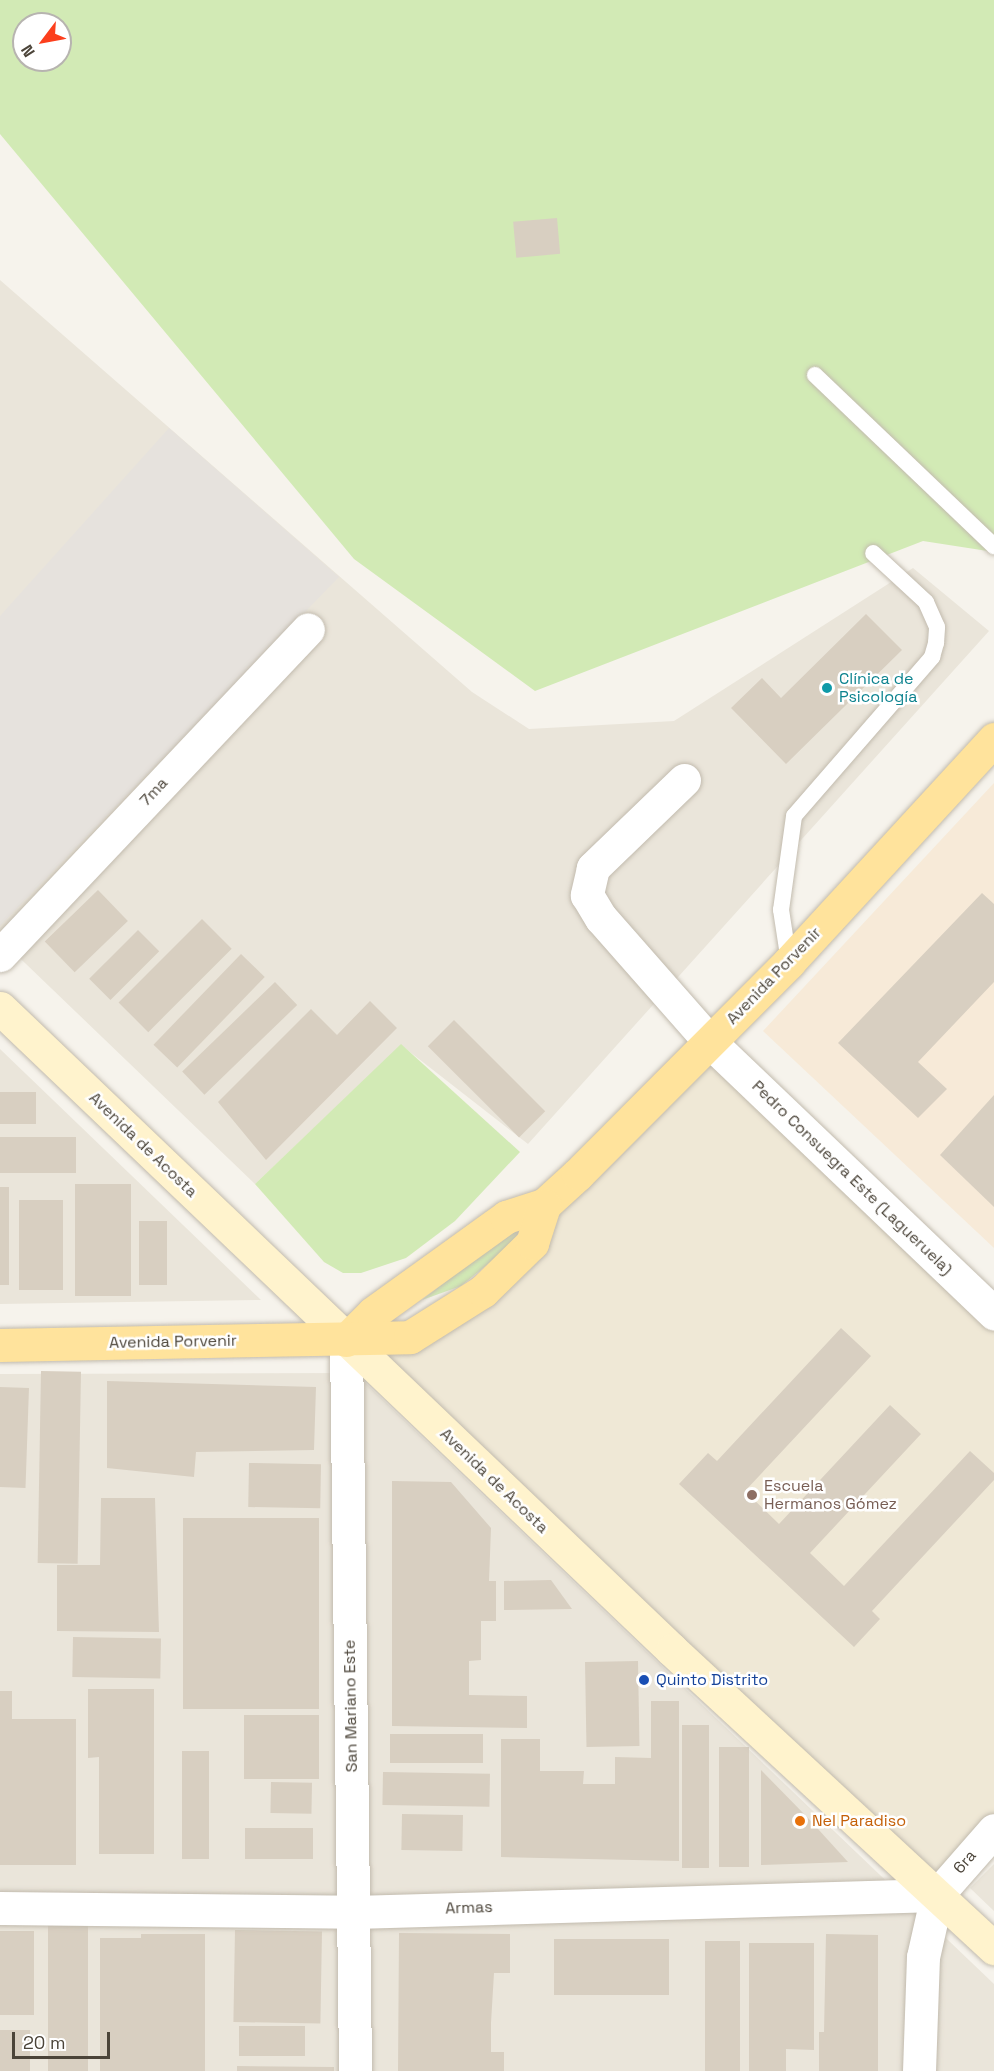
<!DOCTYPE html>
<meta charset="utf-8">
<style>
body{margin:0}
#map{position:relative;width:994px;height:2071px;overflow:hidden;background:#f6f3ec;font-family:"Space Grotesk",sans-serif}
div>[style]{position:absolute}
.residential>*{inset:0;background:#eae5da}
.commercial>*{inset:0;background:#f7ead8}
.industrial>*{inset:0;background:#e6e2dd}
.education>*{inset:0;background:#efe8d6}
.green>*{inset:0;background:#d2eab5}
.building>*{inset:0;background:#d8cfc1;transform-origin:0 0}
.roads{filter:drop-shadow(0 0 2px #c2bbae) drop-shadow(0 0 2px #c2bbae)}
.service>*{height:16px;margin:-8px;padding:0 8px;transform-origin:8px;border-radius:8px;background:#fff}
.minor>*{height:33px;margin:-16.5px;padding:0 16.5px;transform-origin:16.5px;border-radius:16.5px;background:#fff}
.tertiary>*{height:33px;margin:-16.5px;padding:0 16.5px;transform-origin:16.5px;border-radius:16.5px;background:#fff}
.secondary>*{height:33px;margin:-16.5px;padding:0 16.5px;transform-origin:16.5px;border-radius:16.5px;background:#fff3cd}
.primary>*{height:33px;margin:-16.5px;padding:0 16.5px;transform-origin:16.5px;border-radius:16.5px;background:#ffe39c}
.dots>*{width:16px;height:16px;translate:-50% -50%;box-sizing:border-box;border:3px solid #fff;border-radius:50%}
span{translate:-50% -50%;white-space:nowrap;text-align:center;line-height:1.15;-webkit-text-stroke:5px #fff;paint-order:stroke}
.culture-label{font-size:16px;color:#0d838f}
.left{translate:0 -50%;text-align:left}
.street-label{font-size:16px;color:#4b4439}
.education-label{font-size:16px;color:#785e54}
.transit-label{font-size:16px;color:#164399}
.food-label{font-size:16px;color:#c56008}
.north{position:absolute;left:12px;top:12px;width:60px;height:60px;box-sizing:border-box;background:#fff;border:2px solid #b7b4b0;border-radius:50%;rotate:238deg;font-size:16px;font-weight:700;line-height:24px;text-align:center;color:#4b4439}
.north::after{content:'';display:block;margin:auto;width:21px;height:27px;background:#fc3f1d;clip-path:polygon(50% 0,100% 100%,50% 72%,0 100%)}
.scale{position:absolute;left:12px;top:2032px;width:98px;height:27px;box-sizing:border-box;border:3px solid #4b4439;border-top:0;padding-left:8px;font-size:18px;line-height:21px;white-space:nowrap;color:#4b4439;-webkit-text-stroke:4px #fff;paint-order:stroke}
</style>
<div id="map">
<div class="residential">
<div style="clip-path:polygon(0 280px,472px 692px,529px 729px,674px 721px,913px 568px,989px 631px,528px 1144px,401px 1045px,255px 1184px,0 939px)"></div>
<div style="clip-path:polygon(0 1049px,261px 1300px,0 1304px)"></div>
<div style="clip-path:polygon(355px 1373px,994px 1984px,994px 2071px,0 2071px,0 1374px)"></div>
<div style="clip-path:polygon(994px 1864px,994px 1911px,970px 1888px)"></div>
</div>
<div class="commercial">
<div style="clip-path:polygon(994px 783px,994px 1248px,763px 1031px)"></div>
</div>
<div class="industrial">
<div style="clip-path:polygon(169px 428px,339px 577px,0 926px,0 616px)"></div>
</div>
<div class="education">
<div style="clip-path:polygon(710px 1042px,994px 1313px,994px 1830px,937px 1895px,346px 1340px,463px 1303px)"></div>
</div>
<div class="green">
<div style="clip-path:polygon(evenodd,0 0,994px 0,994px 552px,923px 541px,535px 691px,354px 559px,0 134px,0 0,24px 24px,60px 24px,60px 60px,24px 60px,24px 24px)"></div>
<div style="clip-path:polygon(401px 1044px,520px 1152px,455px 1221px,406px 1258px,361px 1273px,343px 1273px,324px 1262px,255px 1184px)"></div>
<div style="clip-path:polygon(527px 1218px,511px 1245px,461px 1286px,422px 1300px)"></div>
</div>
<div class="building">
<div style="left:557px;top:218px;width:36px;height:44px;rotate:85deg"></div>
<div style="clip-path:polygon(866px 614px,902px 650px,786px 764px,731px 708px,762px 678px,781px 698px)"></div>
<div style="left:98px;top:890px;width:43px;height:74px;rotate:46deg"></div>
<div style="clip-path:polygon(982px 893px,994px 904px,994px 982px,918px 1062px,947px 1089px,918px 1118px,838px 1043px)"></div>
<div style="left:202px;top:919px;width:42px;height:118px;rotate:45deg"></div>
<div style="left:138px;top:930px;width:30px;height:69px;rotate:45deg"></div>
<div style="left:241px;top:954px;width:33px;height:126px;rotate:44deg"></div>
<div style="left:275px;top:982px;width:32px;height:129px;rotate:46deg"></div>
<div style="clip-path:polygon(370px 1001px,397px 1028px,266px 1160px,218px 1102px,311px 1009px,337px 1035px)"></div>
<div style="left:454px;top:1020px;width:129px;height:37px;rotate:45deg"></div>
<div style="left:0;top:1092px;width:36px;height:32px"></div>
<div style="clip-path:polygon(994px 1095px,994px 1207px,940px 1155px)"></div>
<div style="left:76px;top:1137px;width:36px;height:76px;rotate:90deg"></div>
<div style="left:75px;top:1184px;width:56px;height:112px"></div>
<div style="left:0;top:1187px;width:9px;height:98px"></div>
<div style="left:19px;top:1200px;width:44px;height:90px"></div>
<div style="left:139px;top:1221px;width:28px;height:64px"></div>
<div style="clip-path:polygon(841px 1328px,871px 1356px,745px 1491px,779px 1524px,890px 1405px,921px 1434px,810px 1553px,844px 1586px,970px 1451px,994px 1473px,994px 1480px,872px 1611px,880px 1619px,854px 1647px,679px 1484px,708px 1453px,717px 1461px)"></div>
<div style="left:41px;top:1371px;width:40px;height:192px;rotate:1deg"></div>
<div style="clip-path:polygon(107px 1381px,316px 1387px,314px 1450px,196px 1452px,194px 1477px,107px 1468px)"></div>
<div style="left:0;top:1387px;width:29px;height:100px;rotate:2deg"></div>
<div style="left:249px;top:1463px;width:72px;height:44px;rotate:1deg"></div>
<div style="clip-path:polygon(392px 1481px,451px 1482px,491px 1528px,489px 1581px,496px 1581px,496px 1621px,481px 1621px,481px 1660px,469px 1661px,469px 1695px,527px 1696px,527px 1728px,392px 1726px)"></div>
<div style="clip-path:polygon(101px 1498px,155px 1498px,159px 1632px,57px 1631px,57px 1565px,100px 1565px)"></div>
<div style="left:183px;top:1518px;width:136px;height:191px"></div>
<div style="clip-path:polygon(551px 1580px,572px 1609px,504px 1610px,504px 1581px)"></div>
<div style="left:73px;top:1637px;width:88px;height:40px;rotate:1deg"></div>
<div style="left:638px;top:1661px;width:85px;height:53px;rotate:89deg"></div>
<div style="clip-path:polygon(88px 1689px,154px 1689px,154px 1854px,99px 1854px,99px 1757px,88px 1758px)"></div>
<div style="clip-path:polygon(0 1691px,12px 1691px,12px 1719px,76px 1719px,76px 1865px,0 1865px)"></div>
<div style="clip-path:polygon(651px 1701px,679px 1701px,679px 1861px,501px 1857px,501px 1739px,540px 1739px,540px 1771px,584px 1771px,583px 1784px,615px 1784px,615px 1757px,651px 1758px)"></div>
<div style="left:244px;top:1715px;width:75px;height:64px"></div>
<div style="left:682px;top:1725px;width:27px;height:143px"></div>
<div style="left:390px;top:1734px;width:93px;height:29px"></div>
<div style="left:749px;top:1747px;width:120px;height:30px;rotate:90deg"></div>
<div style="left:182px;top:1751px;width:27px;height:108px"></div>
<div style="clip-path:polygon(761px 1770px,808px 1818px,848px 1862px,761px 1865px)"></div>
<div style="left:383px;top:1772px;width:107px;height:33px;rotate:1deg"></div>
<div style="left:271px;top:1782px;width:41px;height:31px;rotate:1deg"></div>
<div style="left:402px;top:1814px;width:61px;height:36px;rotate:1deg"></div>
<div style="left:245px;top:1828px;width:68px;height:31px"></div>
<div style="left:48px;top:1925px;width:40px;height:146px"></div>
<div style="left:235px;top:1930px;width:87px;height:92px;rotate:1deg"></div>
<div style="left:0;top:1931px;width:34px;height:84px"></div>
<div style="clip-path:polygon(399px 1933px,510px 1934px,510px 1973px,494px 1973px,491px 2023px,491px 2052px,504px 2052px,504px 2071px,398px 2071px)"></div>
<div style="clip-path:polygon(141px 1934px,205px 1934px,205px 2071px,100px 2071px,100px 1938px,141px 1938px)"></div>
<div style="clip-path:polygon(826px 1934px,878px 1935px,878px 2071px,819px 2071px,819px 2032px,824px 2032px)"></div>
<div style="left:669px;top:1939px;width:56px;height:115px;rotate:90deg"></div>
<div style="left:705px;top:1941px;width:35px;height:130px"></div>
<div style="clip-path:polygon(749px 1943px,814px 1943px,814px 2050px,786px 2049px,786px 2071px,749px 2071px)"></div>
<div style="left:239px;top:2026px;width:66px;height:30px"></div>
<div style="left:0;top:2030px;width:30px;height:41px"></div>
<div style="clip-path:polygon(237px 2066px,334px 2067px,334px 2071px,237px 2071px)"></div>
</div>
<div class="roads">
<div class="service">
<div style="left:815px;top:375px;width:248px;rotate:43.7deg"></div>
<div style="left:789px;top:962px;width:53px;rotate:-98.7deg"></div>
<div style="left:781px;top:910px;width:95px;rotate:-82.1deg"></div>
<div style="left:794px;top:816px;width:211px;rotate:-49deg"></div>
<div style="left:932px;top:657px;width:15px;rotate:-74deg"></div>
<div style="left:936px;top:643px;width:16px;rotate:-86deg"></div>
<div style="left:937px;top:627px;width:27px;rotate:-114deg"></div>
<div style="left:926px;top:602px;width:72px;rotate:-137.2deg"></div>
</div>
<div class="minor">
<div style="left:684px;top:780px;width:127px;rotate:136deg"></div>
<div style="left:593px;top:868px;width:28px;rotate:103deg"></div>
<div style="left:587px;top:895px;width:27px;rotate:59deg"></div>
<div style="left:601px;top:918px;width:165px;rotate:48.7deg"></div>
<div style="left:710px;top:1042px;width:393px;rotate:43.7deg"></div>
<div style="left:0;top:955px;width:448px;rotate:-46.6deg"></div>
<div style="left:0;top:1908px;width:354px;rotate:0.6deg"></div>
<div style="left:354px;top:1912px;width:583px;rotate:-1.67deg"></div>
<div style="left:919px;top:2071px;width:114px;rotate:-88deg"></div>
<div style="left:923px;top:1957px;width:64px;rotate:-77.3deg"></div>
<div style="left:937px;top:1895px;width:86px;rotate:-48.8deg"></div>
</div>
<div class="tertiary">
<div style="left:346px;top:1340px;width:731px;rotate:89.29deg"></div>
</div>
<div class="secondary">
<div style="left:0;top:1008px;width:929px;rotate:43.69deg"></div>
<div style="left:672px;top:1650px;width:439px;rotate:42.8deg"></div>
</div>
<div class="primary">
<div style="left:346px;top:1340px;width:38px;rotate:-45deg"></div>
<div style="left:373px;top:1313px;width:164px;rotate:-35.8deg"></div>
<div style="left:506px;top:1217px;width:40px;rotate:-18deg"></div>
<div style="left:544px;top:1205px;width:46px;rotate:-42.4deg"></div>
<div style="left:578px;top:1174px;width:299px;rotate:-45.1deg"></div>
<div style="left:789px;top:962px;width:303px;rotate:-47.4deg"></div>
<div style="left:0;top:1345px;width:410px;rotate:-1.1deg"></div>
<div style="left:410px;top:1337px;width:86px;rotate:-32.2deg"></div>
<div style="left:483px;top:1291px;width:69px;rotate:-44.4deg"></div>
<div style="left:532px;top:1243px;width:40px;rotate:-72deg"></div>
</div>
</div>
<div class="dots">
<div style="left:827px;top:688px;background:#0f9aa8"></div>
<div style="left:752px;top:1495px;background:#8d6e63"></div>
<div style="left:644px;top:1680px;background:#1a4fb4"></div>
<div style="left:800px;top:1821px;background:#e8710a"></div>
</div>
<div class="culture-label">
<span class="left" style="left:839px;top:688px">Clínica de<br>Psicología</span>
</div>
<div class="street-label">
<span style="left:154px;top:792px;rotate:-47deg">7ma</span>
<span style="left:774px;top:976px;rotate:-46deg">Avenida Porvenir</span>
<span style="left:143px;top:1145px;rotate:44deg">Avenida de Acosta</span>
<span style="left:852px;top:1178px;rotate:44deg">Pedro Consuegra Este (Lagueruela)</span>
<span style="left:173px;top:1342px;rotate:-1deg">Avenida Porvenir</span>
<span style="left:494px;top:1481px;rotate:44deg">Avenida de Acosta</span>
<span style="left:351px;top:1706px;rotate:-91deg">San Mariano Este</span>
<span style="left:965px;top:1862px;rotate:-49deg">6ra</span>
<span style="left:469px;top:1908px;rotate:-2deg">Armas</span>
</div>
<div class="education-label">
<span class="left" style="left:764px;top:1495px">Escuela<br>Hermanos Gómez</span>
</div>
<div class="transit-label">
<span class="left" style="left:656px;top:1680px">Quinto Distrito</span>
</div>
<div class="food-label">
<span class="left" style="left:812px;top:1821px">Nel Paradiso</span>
</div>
<div class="north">N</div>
<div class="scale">20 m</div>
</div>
